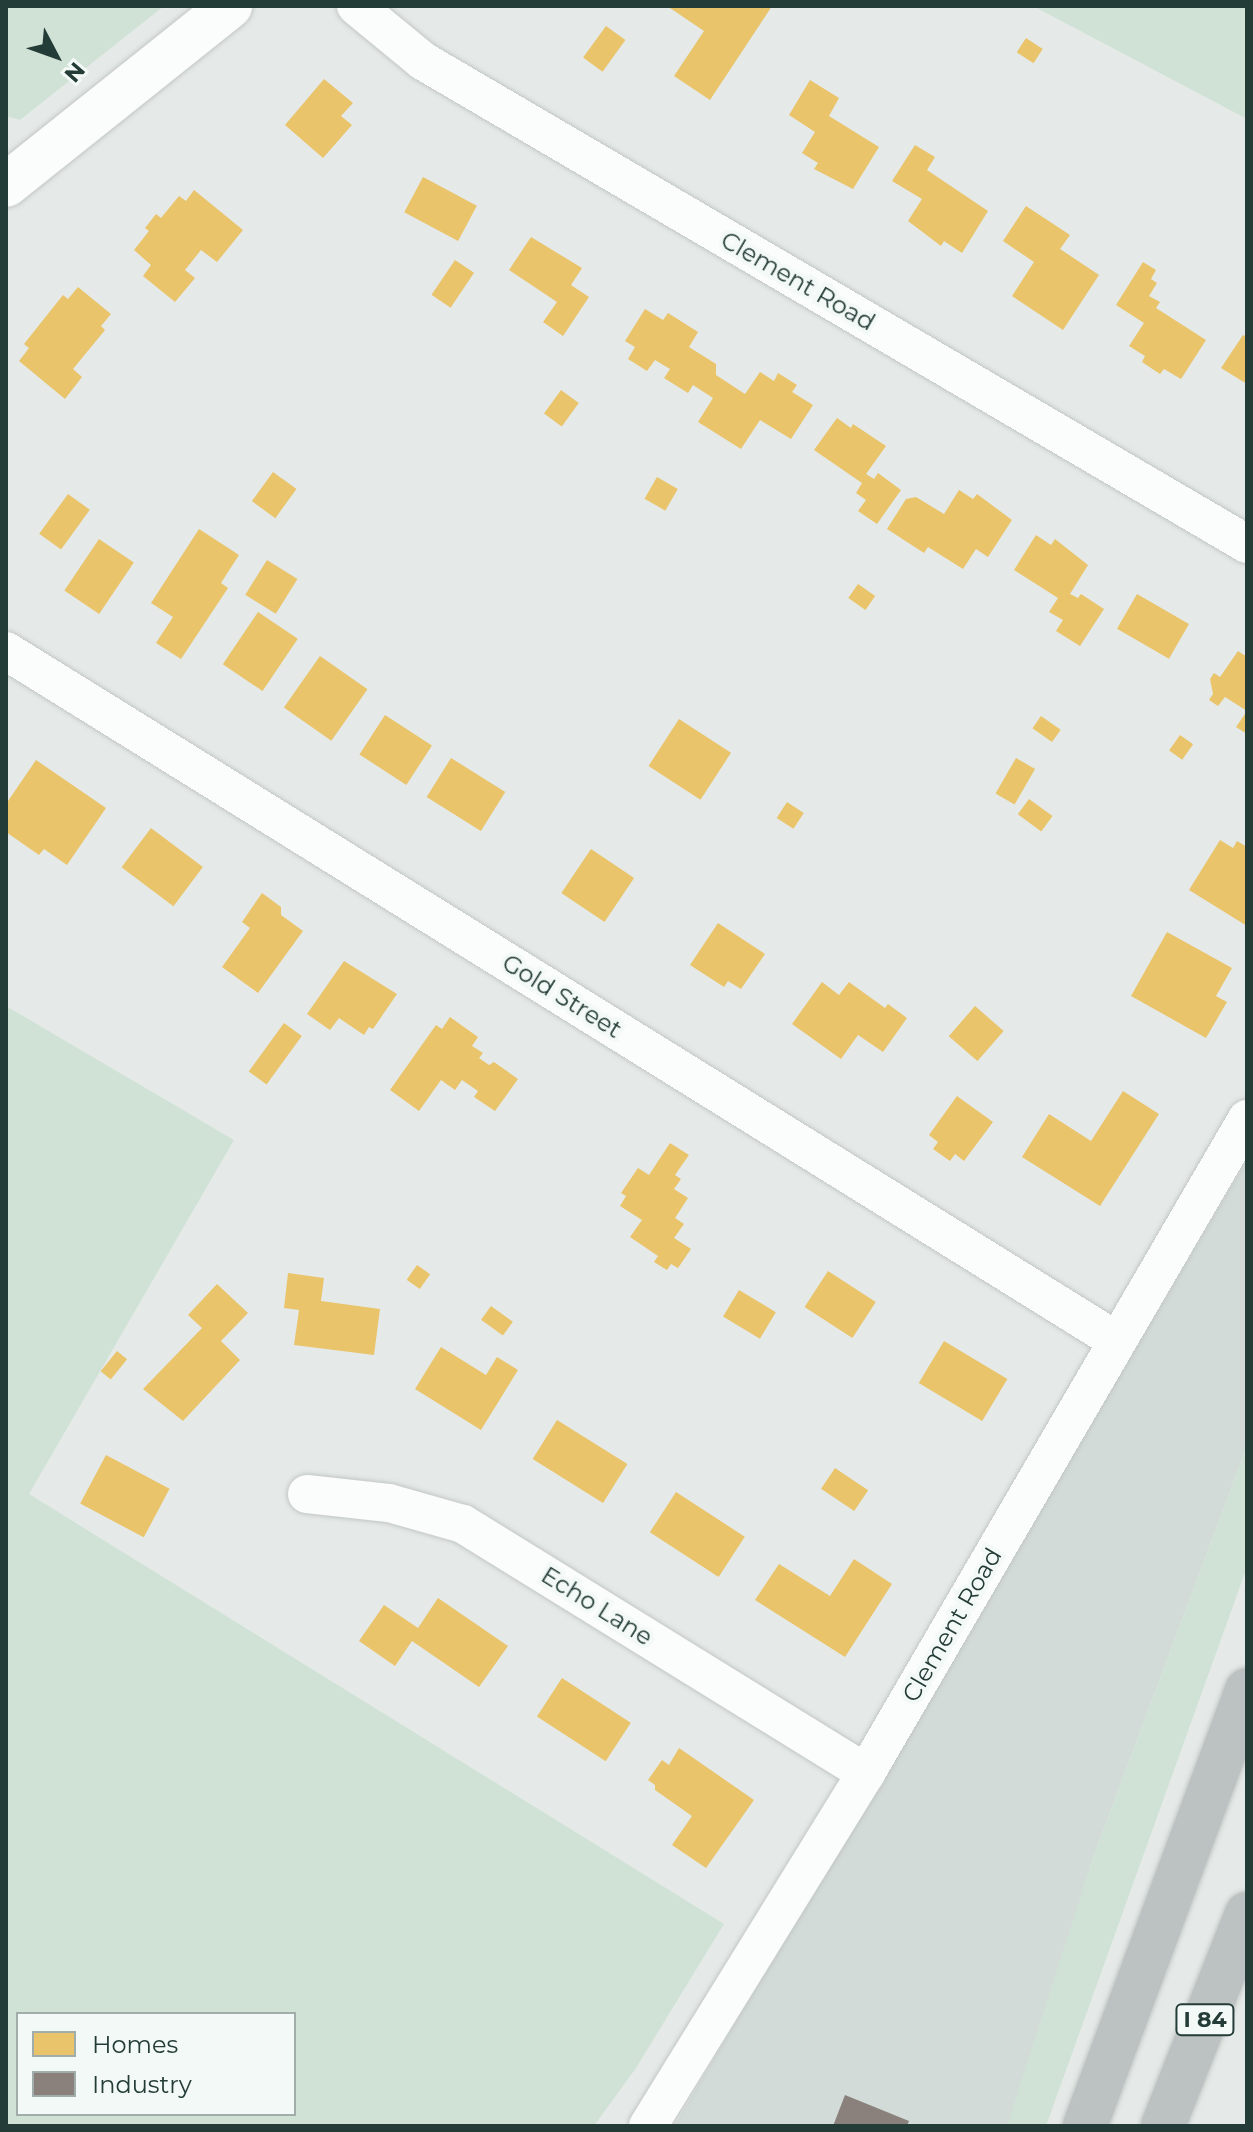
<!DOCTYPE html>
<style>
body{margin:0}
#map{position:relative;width:1253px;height:2132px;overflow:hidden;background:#e5eae8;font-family:Montserrat,sans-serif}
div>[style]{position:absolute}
.built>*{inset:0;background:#d3dbd8}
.green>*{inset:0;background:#d0e2d6}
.homes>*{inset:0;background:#e9c46a;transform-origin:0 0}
.industry>*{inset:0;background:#8a817c}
.roads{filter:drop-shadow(0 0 2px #c2c7c5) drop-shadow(0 0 2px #c2c7c5)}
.street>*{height:38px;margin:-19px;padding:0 19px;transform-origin:19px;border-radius:19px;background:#fbfcfc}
.secondary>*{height:44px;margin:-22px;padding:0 22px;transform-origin:22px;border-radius:22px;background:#fbfcfc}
.highway>*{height:44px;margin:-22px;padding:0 22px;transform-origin:22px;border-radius:22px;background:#bbc2c1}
span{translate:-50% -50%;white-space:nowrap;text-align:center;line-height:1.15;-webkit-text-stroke:8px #f3f9f6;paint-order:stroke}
.shield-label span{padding:2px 6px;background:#f3f9f6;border:2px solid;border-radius:6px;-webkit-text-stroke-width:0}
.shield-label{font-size:22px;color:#243c37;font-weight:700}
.street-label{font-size:24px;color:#243c37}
.frame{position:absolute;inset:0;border:8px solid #243c37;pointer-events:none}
.legend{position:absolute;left:16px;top:2012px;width:280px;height:104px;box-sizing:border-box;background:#f3f9f6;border:2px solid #a0adaa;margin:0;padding:10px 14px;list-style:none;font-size:24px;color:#243c37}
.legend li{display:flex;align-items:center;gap:16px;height:40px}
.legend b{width:40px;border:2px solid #a0adaa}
.north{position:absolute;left:16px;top:16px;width:80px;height:80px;-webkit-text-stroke:6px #f3f9f6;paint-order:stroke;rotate:131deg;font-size:22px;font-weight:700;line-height:32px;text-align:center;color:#243c37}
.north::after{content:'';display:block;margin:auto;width:28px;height:36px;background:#243c37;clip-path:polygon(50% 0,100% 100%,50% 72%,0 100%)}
</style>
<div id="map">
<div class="built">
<div style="clip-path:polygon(1247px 1160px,1247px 1446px,1093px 1858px,1012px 2126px,674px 2126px)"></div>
</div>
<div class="green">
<div style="clip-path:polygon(6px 6px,164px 6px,20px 120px,6px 116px)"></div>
<div style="clip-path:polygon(1033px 6px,1247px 6px,1247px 119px)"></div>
<div style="clip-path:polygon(evenodd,6px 1006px,234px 1140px,29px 1494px,724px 1924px,636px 2068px,594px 2126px,6px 2126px,6px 1006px,294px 2014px,294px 2114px,18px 2114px,18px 2014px,294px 2014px)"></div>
<div style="clip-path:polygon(1247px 1446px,1247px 1567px,1046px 2126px,1007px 2126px,1093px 1858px)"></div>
</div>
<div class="homes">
<div style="clip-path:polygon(667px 6px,772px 6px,710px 100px,674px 76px,704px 31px)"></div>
<div style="left:606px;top:26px;width:24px;height:39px;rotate:36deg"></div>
<div style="left:1026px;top:38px;width:20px;height:17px;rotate:33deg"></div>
<div style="clip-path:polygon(324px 79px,353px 103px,341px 116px,352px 125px,323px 158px,285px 125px)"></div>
<div style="clip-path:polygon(810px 80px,839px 98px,829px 116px,879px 147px,853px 189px,814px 169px,818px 163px,802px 153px,815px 132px,789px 115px)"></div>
<div style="clip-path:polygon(915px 145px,935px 157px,927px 170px,988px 211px,962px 253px,944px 241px,941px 246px,908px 221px,922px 199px,892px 181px)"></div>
<div style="left:423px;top:177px;width:61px;height:40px;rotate:28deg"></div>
<div style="clip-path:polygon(194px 190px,243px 230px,217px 262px,201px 250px,185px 270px,195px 278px,175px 302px,143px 276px,151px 265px,134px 250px,149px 231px,145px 228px,156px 214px,161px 218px,179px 196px,186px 201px)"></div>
<div style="clip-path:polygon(1026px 206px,1070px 235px,1060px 249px,1099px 275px,1063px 330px,1012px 296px,1034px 262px,1003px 241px)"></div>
<div style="clip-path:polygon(531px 237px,582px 268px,571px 285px,589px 297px,563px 336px,543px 322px,557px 302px,509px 270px)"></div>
<div style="left:455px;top:260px;width:23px;height:42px;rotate:34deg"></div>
<div style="clip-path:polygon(1143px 262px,1156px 270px,1151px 279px,1157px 283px,1149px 296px,1160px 302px,1156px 308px,1206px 340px,1181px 379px,1164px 369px,1160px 374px,1142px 362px,1145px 356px,1129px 346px,1144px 323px,1116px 305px)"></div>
<div style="clip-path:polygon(78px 287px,111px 314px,101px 326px,105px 330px,73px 369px,82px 377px,65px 399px,19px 361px,29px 348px,24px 344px,63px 295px,68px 299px)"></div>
<div style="clip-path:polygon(645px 309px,663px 320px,668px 313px,698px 332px,689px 347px,716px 364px,716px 375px,745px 394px,760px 372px,774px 381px,778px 373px,797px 385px,792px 392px,813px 405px,791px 439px,760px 420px,741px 449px,698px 422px,713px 398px,693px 385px,688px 393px,664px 378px,670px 369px,655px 360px,647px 371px,628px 359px,635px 347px,625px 341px)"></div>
<div style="clip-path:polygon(1243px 335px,1247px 337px,1247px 384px,1221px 368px)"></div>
<div style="left:561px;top:390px;width:22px;height:29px;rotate:36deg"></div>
<div style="clip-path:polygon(837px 418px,851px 428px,853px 424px,886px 446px,866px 474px,874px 479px,878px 473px,901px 490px,877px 524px,858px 511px,866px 500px,856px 493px,862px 483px,814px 450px)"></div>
<div style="left:273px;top:472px;width:29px;height:36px;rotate:36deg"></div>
<div style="left:657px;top:477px;width:24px;height:25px;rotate:30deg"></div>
<div style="clip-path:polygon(959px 490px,973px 499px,977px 494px,1012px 520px,988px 557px,976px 549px,963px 569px,928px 547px,924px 553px,887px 529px,906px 499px,916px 497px,944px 514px)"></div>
<div style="left:68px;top:494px;width:27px;height:49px;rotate:36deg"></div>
<div style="clip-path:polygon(199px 529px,239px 555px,221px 583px,228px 588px,181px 659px,156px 643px,173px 617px,151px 603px)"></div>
<div style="clip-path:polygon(1036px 535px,1051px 545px,1055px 539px,1088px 565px,1070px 594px,1078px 598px,1081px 594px,1104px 609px,1080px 646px,1056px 631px,1063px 620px,1049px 612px,1058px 598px,1014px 570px)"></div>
<div style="left:99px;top:539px;width:42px;height:62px;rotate:34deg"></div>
<div style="left:267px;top:560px;width:36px;height:41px;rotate:32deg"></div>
<div style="left:858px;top:584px;width:21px;height:17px;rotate:35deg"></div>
<div style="left:1137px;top:594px;width:60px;height:40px;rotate:30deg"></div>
<div style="left:258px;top:612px;width:48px;height:63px;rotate:34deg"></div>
<div style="clip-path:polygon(1238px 651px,1247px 657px,1247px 734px,1236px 727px,1247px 711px,1225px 697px,1218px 706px,1209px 700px,1213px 694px,1210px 679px,1214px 673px,1220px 677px)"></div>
<div style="left:320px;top:656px;width:58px;height:63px;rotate:35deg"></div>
<div style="left:385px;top:715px;width:56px;height:47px;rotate:33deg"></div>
<div style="left:1041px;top:716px;width:24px;height:15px;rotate:35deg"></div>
<div style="left:679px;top:719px;width:62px;height:56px;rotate:33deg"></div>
<div style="left:1180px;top:735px;width:16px;height:19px;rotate:35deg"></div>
<div style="left:451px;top:758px;width:64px;height:46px;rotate:32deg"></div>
<div style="left:1016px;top:758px;width:22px;height:41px;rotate:30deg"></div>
<div style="clip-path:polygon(36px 760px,106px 808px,67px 865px,44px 849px,39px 855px,6px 832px,6px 804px)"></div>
<div style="left:1029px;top:799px;width:29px;height:19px;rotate:36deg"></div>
<div style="left:787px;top:802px;width:20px;height:19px;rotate:33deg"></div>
<div style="left:151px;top:828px;width:65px;height:49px;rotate:37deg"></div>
<div style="clip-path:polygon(1220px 840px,1233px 848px,1237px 841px,1247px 847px,1247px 926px,1189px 890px)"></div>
<div style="left:591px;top:849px;width:52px;height:53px;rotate:34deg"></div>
<div style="clip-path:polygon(262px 893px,281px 907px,281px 915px,303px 931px,258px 993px,222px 967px,250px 928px,242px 922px)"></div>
<div style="clip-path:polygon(718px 923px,765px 954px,741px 989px,728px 981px,724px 987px,690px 965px)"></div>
<div style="clip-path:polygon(1167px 932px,1232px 968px,1216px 996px,1227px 1002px,1206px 1038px,1131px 996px)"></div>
<div style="clip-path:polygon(344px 961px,397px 994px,373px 1029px,369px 1027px,364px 1035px,339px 1018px,330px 1030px,307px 1014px)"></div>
<div style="clip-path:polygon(822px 982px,839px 995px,849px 982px,885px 1008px,888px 1004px,907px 1018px,883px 1052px,858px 1035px,841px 1059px,792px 1024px)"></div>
<div style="left:975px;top:1006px;width:38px;height:40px;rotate:41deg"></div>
<div style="clip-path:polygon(450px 1017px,478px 1037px,472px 1046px,483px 1053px,479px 1058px,489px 1065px,494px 1062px,518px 1079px,495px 1111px,474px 1097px,478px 1091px,462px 1080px,455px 1090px,441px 1080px,419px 1111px,390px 1090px,436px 1025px,442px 1029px)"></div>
<div style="left:284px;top:1023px;width:22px;height:60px;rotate:36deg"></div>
<div style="clip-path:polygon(1123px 1091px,1159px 1114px,1100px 1206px,1022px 1157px,1049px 1114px,1091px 1141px)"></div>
<div style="clip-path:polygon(957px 1096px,993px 1122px,964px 1161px,955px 1154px,950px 1161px,933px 1149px,938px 1142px,929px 1135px)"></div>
<div style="clip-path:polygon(670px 1143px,689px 1155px,675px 1175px,681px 1179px,674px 1189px,688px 1198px,675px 1218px,684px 1224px,674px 1238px,691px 1249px,678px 1268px,671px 1264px,667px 1270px,654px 1262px,658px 1256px,630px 1237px,642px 1220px,620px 1206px,626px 1196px,621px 1193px,638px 1168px,649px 1175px)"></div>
<div style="left:417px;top:1265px;width:16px;height:18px;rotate:35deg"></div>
<div style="left:828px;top:1271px;width:57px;height:43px;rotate:33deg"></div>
<div style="clip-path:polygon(288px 1273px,324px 1278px,321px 1301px,380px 1309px,374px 1355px,294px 1345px,299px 1310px,284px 1308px)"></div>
<div style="clip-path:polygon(217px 1284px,248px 1313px,221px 1341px,240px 1360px,183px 1421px,143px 1389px,202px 1328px,188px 1315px)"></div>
<div style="left:739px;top:1290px;width:43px;height:31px;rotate:31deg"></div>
<div style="left:491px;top:1306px;width:27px;height:17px;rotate:36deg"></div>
<div style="left:944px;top:1341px;width:74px;height:49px;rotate:31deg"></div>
<div style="clip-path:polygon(441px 1347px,486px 1375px,497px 1357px,518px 1370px,481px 1430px,415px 1389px)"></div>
<div style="left:117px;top:1351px;width:13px;height:26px;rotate:39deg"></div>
<div style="left:557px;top:1420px;width:83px;height:46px;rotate:32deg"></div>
<div style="left:106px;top:1455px;width:72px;height:55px;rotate:28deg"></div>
<div style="left:835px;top:1468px;width:40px;height:25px;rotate:34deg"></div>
<div style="left:676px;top:1492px;width:82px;height:48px;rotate:33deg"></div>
<div style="clip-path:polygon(854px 1559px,892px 1584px,845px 1657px,755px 1600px,779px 1564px,830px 1596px)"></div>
<div style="clip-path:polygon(438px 1598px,508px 1646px,479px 1687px,412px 1641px,395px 1666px,359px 1641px,384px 1605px,418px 1628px)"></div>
<div style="left:562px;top:1678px;width:82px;height:46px;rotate:33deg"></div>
<div style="clip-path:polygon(679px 1748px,754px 1800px,706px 1868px,672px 1845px,692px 1816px,655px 1790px,655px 1785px,648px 1780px,662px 1760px,669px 1765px)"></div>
</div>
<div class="industry">
<div style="clip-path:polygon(845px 2095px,909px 2121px,907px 2126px,833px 2126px)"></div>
</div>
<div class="roads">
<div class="street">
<div style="left:356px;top:6px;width:87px;rotate:39.4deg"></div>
<div style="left:423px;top:61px;width:955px;rotate:30.38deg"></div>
<div style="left:6px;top:651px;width:1308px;rotate:31.84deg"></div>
<div style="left:307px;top:1494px;width:82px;rotate:6.3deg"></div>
<div style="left:389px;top:1503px;width:77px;rotate:15.8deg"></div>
<div style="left:463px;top:1524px;width:474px;rotate:31.7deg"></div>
<div style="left:648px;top:2126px;width:415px;rotate:-58.3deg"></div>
<div style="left:866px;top:1773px;width:757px;rotate:-59.78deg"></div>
</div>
<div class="secondary">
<div style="left:6px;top:185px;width:287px;rotate:-38.6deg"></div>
</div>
<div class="highway">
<div style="left:1085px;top:2126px;width:465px;rotate:-69.6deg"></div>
<div style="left:1163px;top:2126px;width:228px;rotate:-68.4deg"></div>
</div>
</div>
<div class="shield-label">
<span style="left:1205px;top:2020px">I 84</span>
</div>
<div class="street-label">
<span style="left:798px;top:281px;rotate:30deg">Clement Road</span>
<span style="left:562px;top:996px;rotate:32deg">Gold Street</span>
<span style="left:597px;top:1606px;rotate:32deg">Echo Lane</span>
<span style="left:952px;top:1625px;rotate:-60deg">Clement Road</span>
</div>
<div class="frame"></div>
<ul class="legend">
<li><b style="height:22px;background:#e9c46a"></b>Homes</li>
<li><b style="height:22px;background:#8a817c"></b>Industry</li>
</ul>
<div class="north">N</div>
</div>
